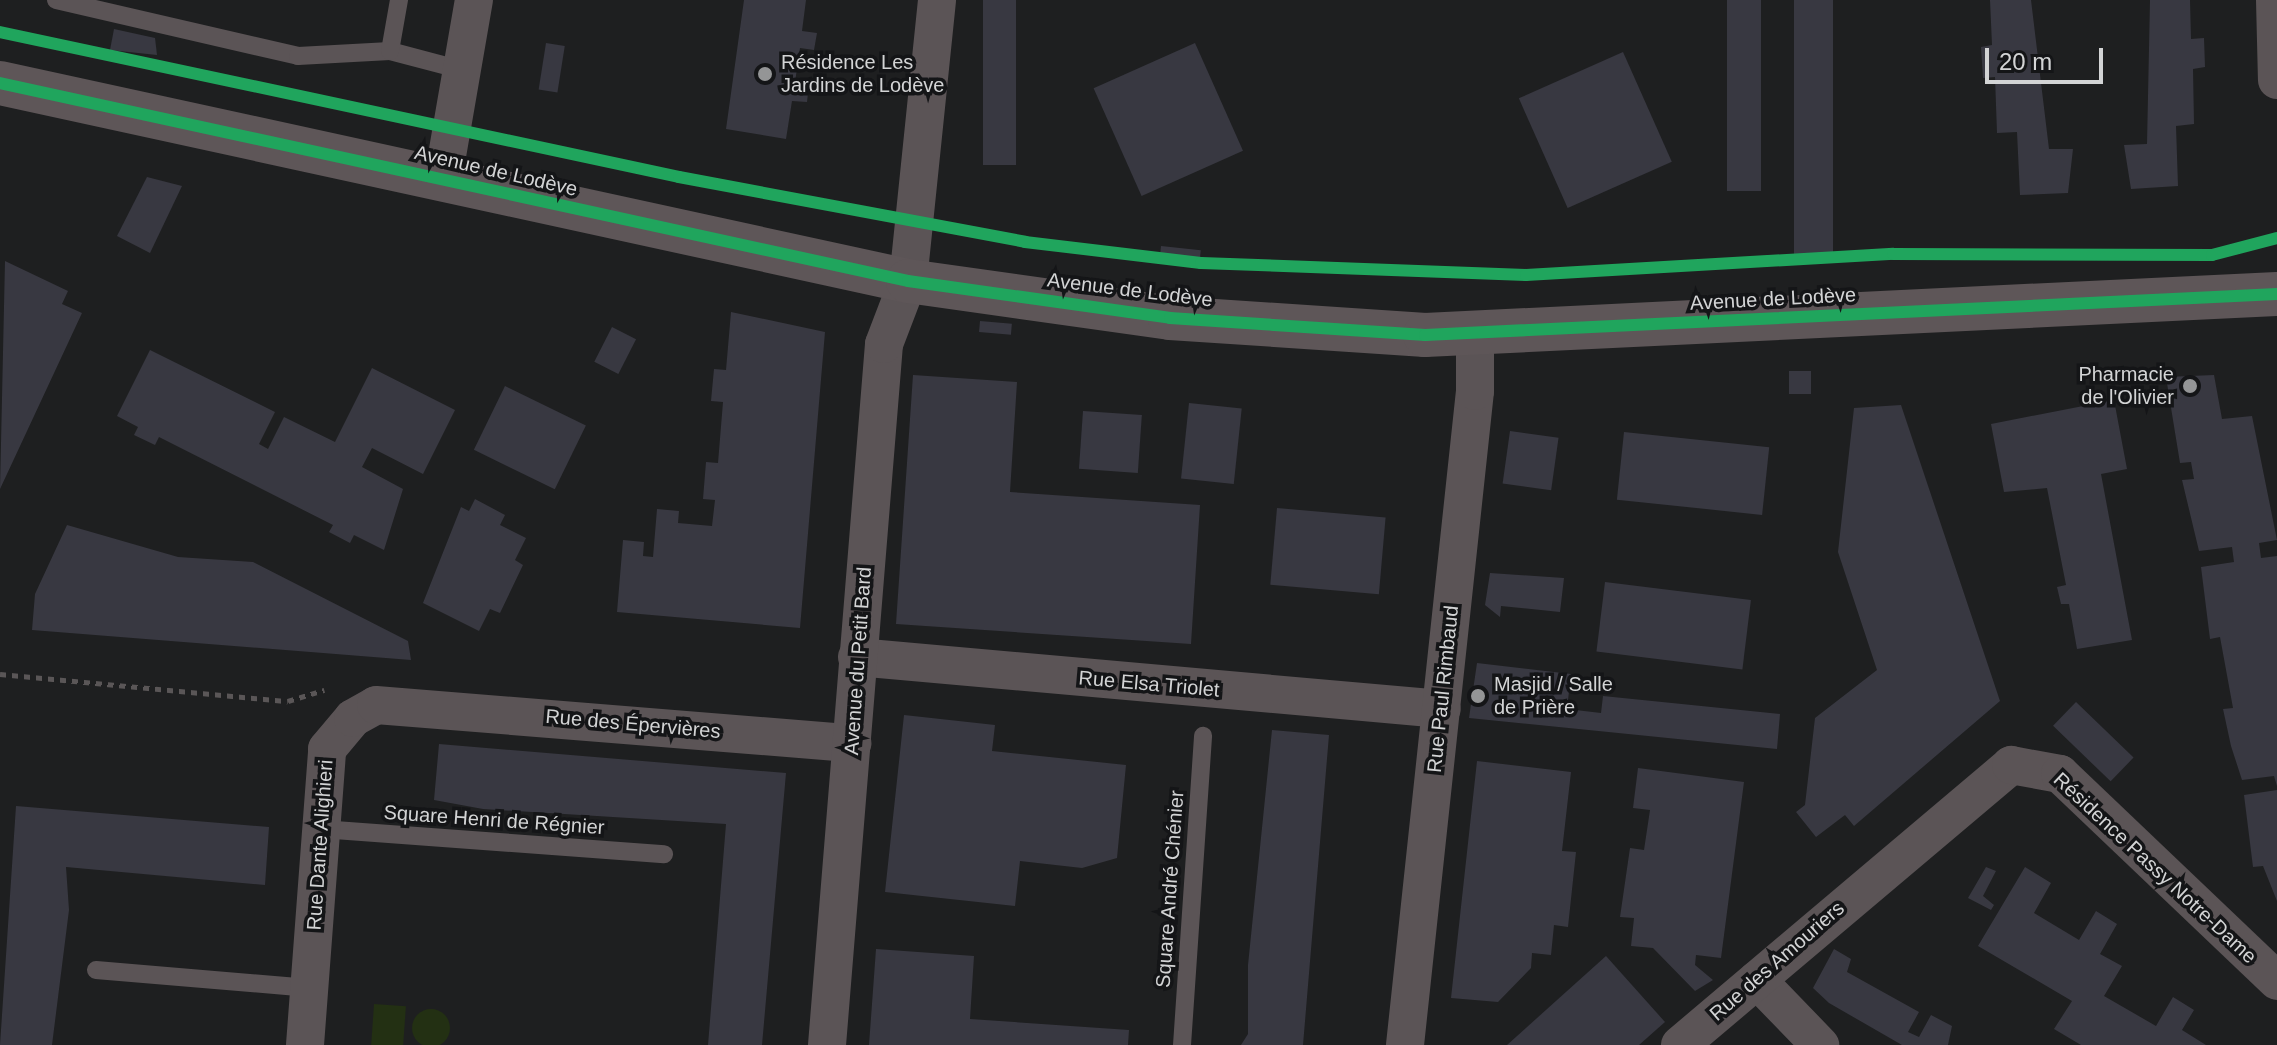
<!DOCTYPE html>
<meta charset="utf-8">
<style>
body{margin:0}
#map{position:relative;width:2277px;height:1045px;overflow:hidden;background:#1e1f20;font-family:Helvetica,sans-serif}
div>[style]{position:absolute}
.green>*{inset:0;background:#233013;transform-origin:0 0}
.round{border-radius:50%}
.building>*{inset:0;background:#383841;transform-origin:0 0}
.path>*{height:5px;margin-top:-2.5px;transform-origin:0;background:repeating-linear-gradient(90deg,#5a5657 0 6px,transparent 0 12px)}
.lane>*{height:18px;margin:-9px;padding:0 9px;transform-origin:9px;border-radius:9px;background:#5b5456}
.street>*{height:38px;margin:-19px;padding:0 19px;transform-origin:19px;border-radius:19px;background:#5b5456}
.secondary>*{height:44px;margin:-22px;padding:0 22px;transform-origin:22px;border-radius:22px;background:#5e5658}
.cycleway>*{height:12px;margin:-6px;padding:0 6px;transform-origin:6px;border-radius:6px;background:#20a55d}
.dots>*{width:22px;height:22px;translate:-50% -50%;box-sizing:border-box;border:4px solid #141517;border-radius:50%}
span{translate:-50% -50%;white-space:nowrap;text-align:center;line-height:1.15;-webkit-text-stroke:7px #141517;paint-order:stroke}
.poi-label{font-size:20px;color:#d3d4d5}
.left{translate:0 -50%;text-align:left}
.right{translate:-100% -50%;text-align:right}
.street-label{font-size:20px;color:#d3d4d5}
.scale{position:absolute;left:1985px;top:48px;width:118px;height:36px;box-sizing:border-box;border:4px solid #d3d4d5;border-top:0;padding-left:10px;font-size:24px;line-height:28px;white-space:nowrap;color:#d3d4d5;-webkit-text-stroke:6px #141517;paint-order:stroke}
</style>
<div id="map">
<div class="green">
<div style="left:374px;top:1004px;width:32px;height:41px;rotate:4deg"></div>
<div class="round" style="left:412px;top:1009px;width:38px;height:38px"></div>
</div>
<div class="building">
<div style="clip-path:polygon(744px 0,806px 0,802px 31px,817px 33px,814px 50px,800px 48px,795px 82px,809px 84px,807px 102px,792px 101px,786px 139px,726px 129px)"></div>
<div style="left:983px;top:0;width:33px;height:165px"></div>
<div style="left:1727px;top:0;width:34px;height:191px"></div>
<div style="left:1794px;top:0;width:39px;height:256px"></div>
<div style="clip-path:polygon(1990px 0,2031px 0,2049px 149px,2073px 149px,2068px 193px,2020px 195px,2017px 132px,1997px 133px,1995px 77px,1983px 78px,1981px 47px,1992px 45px)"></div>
<div style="clip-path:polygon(2150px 0,2190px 0,2191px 39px,2204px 38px,2205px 67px,2193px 69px,2194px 124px,2176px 126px,2178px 186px,2131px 189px,2124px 145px,2147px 144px)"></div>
<div style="clip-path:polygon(114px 29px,155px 38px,157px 55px,110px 50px)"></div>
<div style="left:546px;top:43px;width:19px;height:47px;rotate:9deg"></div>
<div style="left:1195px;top:43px;width:118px;height:111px;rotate:66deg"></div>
<div style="left:1623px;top:52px;width:120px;height:114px;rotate:66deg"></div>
<div style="clip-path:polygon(147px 177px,182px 186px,150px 253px,117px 236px)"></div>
<div style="left:1161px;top:246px;width:40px;height:10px;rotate:6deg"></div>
<div style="clip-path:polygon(5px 261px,68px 291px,62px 304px,82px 313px,0 489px)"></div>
<div style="clip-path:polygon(731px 312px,825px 332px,800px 628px,617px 612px,623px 540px,644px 542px,643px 556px,653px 557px,657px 509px,679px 511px,678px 523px,712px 526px,715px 500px,703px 499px,706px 462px,718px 463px,723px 402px,711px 401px,714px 369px,726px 370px)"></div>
<div style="left:980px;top:321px;width:32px;height:11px;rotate:5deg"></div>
<div style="left:612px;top:327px;width:27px;height:39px;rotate:27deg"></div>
<div style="clip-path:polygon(150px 350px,275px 412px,259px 444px,268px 449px,284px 417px,335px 442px,372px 368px,455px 410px,423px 474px,372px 448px,362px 467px,403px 489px,384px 550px,354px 535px,350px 543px,329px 532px,333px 525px,159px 437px,155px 445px,134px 435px,138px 427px,117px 416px)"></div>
<div style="left:1811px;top:371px;width:23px;height:22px;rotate:90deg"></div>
<div style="clip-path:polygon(913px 375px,1017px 382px,1010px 492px,1200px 505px,1191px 644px,896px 624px)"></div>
<div style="clip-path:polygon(2214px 375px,2222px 419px,2252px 416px,2277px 540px,2259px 543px,2261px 558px,2277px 556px,2277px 786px,2274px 776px,2242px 780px,2231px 746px,2223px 709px,2233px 708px,2220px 637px,2210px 639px,2201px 567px,2234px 562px,2232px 547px,2199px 551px,2182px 480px,2194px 479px,2191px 462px,2180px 463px,2166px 377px)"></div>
<div style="left:505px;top:386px;width:90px;height:71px;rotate:26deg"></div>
<div style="clip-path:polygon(2114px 400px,2127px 469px,2101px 474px,2132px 640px,2077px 649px,2069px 604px,2061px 604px,2057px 587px,2066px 585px,2047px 488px,2004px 492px,1991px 424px)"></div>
<div style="left:1189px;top:403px;width:53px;height:76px;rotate:6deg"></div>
<div style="clip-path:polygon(1901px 405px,2000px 701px,1854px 826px,1845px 815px,1816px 837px,1796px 812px,1805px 805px,1815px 718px,1877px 670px,1838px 552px,1854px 408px)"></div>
<div style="left:1083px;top:411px;width:59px;height:58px;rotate:4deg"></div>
<div style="left:1510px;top:431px;width:49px;height:53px;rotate:8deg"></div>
<div style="left:1624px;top:432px;width:146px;height:68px;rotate:6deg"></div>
<div style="clip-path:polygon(475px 499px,505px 515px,500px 525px,526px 538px,515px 560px,523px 565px,500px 613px,490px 609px,479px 631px,423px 603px,461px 507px,469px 511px)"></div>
<div style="left:1277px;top:508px;width:109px;height:77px;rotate:5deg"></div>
<div style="clip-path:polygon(67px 525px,178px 557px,253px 562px,408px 641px,411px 660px,32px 630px,35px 594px)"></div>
<div style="clip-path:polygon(1490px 573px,1564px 578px,1560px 612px,1501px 606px,1500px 617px,1485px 605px)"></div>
<div style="left:1605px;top:582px;width:147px;height:70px;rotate:7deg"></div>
<div style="clip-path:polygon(1477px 663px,1571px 674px,1567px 709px,1601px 713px,1603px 696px,1780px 714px,1777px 749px,1469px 718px)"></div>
<div style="left:2076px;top:702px;width:80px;height:33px;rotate:44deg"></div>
<div style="clip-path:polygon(904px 715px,995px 725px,992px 751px,1126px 765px,1117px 858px,1082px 868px,1020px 861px,1015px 906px,885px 892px)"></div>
<div style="clip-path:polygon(1272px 730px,1329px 735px,1303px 1045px,1241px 1045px,1248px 1034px,1248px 965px)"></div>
<div style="clip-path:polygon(439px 744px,786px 773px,762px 1045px,708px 1045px,726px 824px,483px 809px,434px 800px)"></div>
<div style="clip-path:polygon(1477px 761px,1571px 772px,1562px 851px,1576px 852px,1568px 927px,1554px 925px,1551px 955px,1532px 953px,1531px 968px,1498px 1002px,1451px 998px)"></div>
<div style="clip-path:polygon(1638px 768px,1744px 782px,1721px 958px,1696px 955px,1695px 965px,1713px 980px,1695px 991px,1653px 948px,1631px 946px,1634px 918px,1620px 917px,1630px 848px,1644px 850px,1650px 810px,1633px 808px)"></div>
<div style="clip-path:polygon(2277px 790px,2277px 901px,2263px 866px,2253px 867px,2244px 795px)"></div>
<div style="clip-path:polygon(16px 806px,269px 827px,265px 885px,66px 867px,69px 910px,52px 1045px,0 1045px)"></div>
<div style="clip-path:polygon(1986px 867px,1996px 871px,1983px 896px,1994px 905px,1991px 910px,1968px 898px)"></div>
<div style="clip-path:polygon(2025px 867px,2051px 883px,2034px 913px,2079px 940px,2096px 911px,2117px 924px,2100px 954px,2122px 966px,2104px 996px,2156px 1026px,2173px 997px,2194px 1010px,2182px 1030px,2206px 1045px,2081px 1045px,2054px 1029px,2072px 1001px,1978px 946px)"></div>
<div style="clip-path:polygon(876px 949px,974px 956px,970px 1019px,1129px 1030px,1128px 1045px,869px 1045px)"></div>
<div style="clip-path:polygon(1834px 949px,1851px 959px,1847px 972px,1919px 1012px,1908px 1032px,1919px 1037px,1931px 1015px,1952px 1026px,1948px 1045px,1902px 1045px,1829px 1003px,1813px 988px)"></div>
<div style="clip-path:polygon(1606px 956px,1665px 1022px,1639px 1045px,1507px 1045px)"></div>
</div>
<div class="path">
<div style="left:0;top:674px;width:289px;rotate:5.4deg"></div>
<div style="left:288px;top:701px;width:38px;rotate:-17deg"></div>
</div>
<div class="lane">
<div style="left:56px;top:0;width:248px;rotate:13deg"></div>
<div style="left:298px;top:56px;width:92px;rotate:-3.1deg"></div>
<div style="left:390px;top:51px;width:74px;rotate:14.8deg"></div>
<div style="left:390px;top:51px;width:52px;rotate:-80deg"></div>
<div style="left:321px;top:829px;width:344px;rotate:4.2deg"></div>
<div style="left:96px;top:970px;width:214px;rotate:4.8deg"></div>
<div style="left:1182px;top:1045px;width:310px;rotate:-86.1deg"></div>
</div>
<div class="street">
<div style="left:2275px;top:0;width:80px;rotate:88.6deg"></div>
<div style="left:443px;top:179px;width:182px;rotate:-80.2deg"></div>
<div style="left:857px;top:657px;width:587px;rotate:5.08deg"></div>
<div style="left:1757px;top:980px;width:91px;rotate:45.9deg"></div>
<div style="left:305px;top:1045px;width:297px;rotate:-85.7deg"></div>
<div style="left:327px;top:749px;width:40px;rotate:-50deg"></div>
<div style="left:353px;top:718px;width:26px;rotate:-29deg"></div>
<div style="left:376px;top:705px;width:478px;rotate:4.6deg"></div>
<div style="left:827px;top:1045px;width:703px;rotate:-85.35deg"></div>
<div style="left:884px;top:344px;width:67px;rotate:-69.1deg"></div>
<div style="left:908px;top:281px;width:282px;rotate:-84.1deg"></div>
<div style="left:1405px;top:1045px;width:658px;rotate:-83.89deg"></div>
<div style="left:1475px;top:391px;width:58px;rotate:-90deg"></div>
<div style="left:1680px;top:1045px;width:434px;rotate:-40.2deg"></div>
<div style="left:2011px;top:765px;width:50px;rotate:10.4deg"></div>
<div style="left:2060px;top:774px;width:300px;rotate:43.6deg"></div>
</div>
<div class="secondary">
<div style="left:0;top:83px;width:929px;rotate:12.3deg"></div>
<div style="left:908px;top:281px;width:265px;rotate:8deg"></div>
<div style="left:1170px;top:318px;width:256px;rotate:3.8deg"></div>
<div style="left:1425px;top:335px;width:853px;rotate:-2.76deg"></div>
</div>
<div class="cycleway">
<div style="left:0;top:32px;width:694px;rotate:12.05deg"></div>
<div style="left:679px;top:177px;width:352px;rotate:10.6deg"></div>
<div style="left:1025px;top:242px;width:177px;rotate:6.8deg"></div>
<div style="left:1201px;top:263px;width:325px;rotate:2.1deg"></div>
<div style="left:1526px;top:275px;width:368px;rotate:-3.3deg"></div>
<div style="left:1893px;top:254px;width:319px;rotate:0.2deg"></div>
<div style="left:2212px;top:255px;width:67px;rotate:-14.7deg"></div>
<div style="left:0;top:83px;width:929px;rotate:12.3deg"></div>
<div style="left:908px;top:281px;width:265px;rotate:8deg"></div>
<div style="left:1170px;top:318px;width:256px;rotate:3.8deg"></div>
<div style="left:1425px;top:335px;width:853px;rotate:-2.76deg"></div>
</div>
<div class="dots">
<div style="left:765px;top:74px;background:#949596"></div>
<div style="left:2190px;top:386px;background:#949596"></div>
<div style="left:1478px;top:696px;background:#949596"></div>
</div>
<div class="poi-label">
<span class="left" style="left:781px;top:74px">Résidence Les<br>Jardins de Lodève</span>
<span class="right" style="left:2174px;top:386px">Pharmacie<br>de l'Olivier</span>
<span class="left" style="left:1494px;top:696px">Masjid / Salle<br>de Prière</span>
</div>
<div class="street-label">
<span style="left:496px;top:171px;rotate:13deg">Avenue de Lodève</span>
<span style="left:1130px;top:290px;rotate:7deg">Avenue de Lodève</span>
<span style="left:1773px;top:299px;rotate:-3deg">Avenue de Lodève</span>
<span style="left:858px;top:661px;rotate:-86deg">Avenue du Petit Bard</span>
<span style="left:1149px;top:684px;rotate:5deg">Rue Elsa Triolet</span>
<span style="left:1443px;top:689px;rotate:-84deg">Rue Paul Rimbaud</span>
<span style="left:633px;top:724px;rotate:5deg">Rue des Épervières</span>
<span style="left:494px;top:820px;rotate:4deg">Square Henri de Régnier</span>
<span style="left:320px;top:845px;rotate:-86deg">Rue Dante Alighieri</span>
<span style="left:2155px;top:868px;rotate:43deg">Résidence Passy Notre-Dame</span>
<span style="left:1170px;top:889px;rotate:-86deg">Square André Chénier</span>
<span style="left:1777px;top:961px;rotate:-41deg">Rue des Amouriers</span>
</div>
<div class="scale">20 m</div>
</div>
